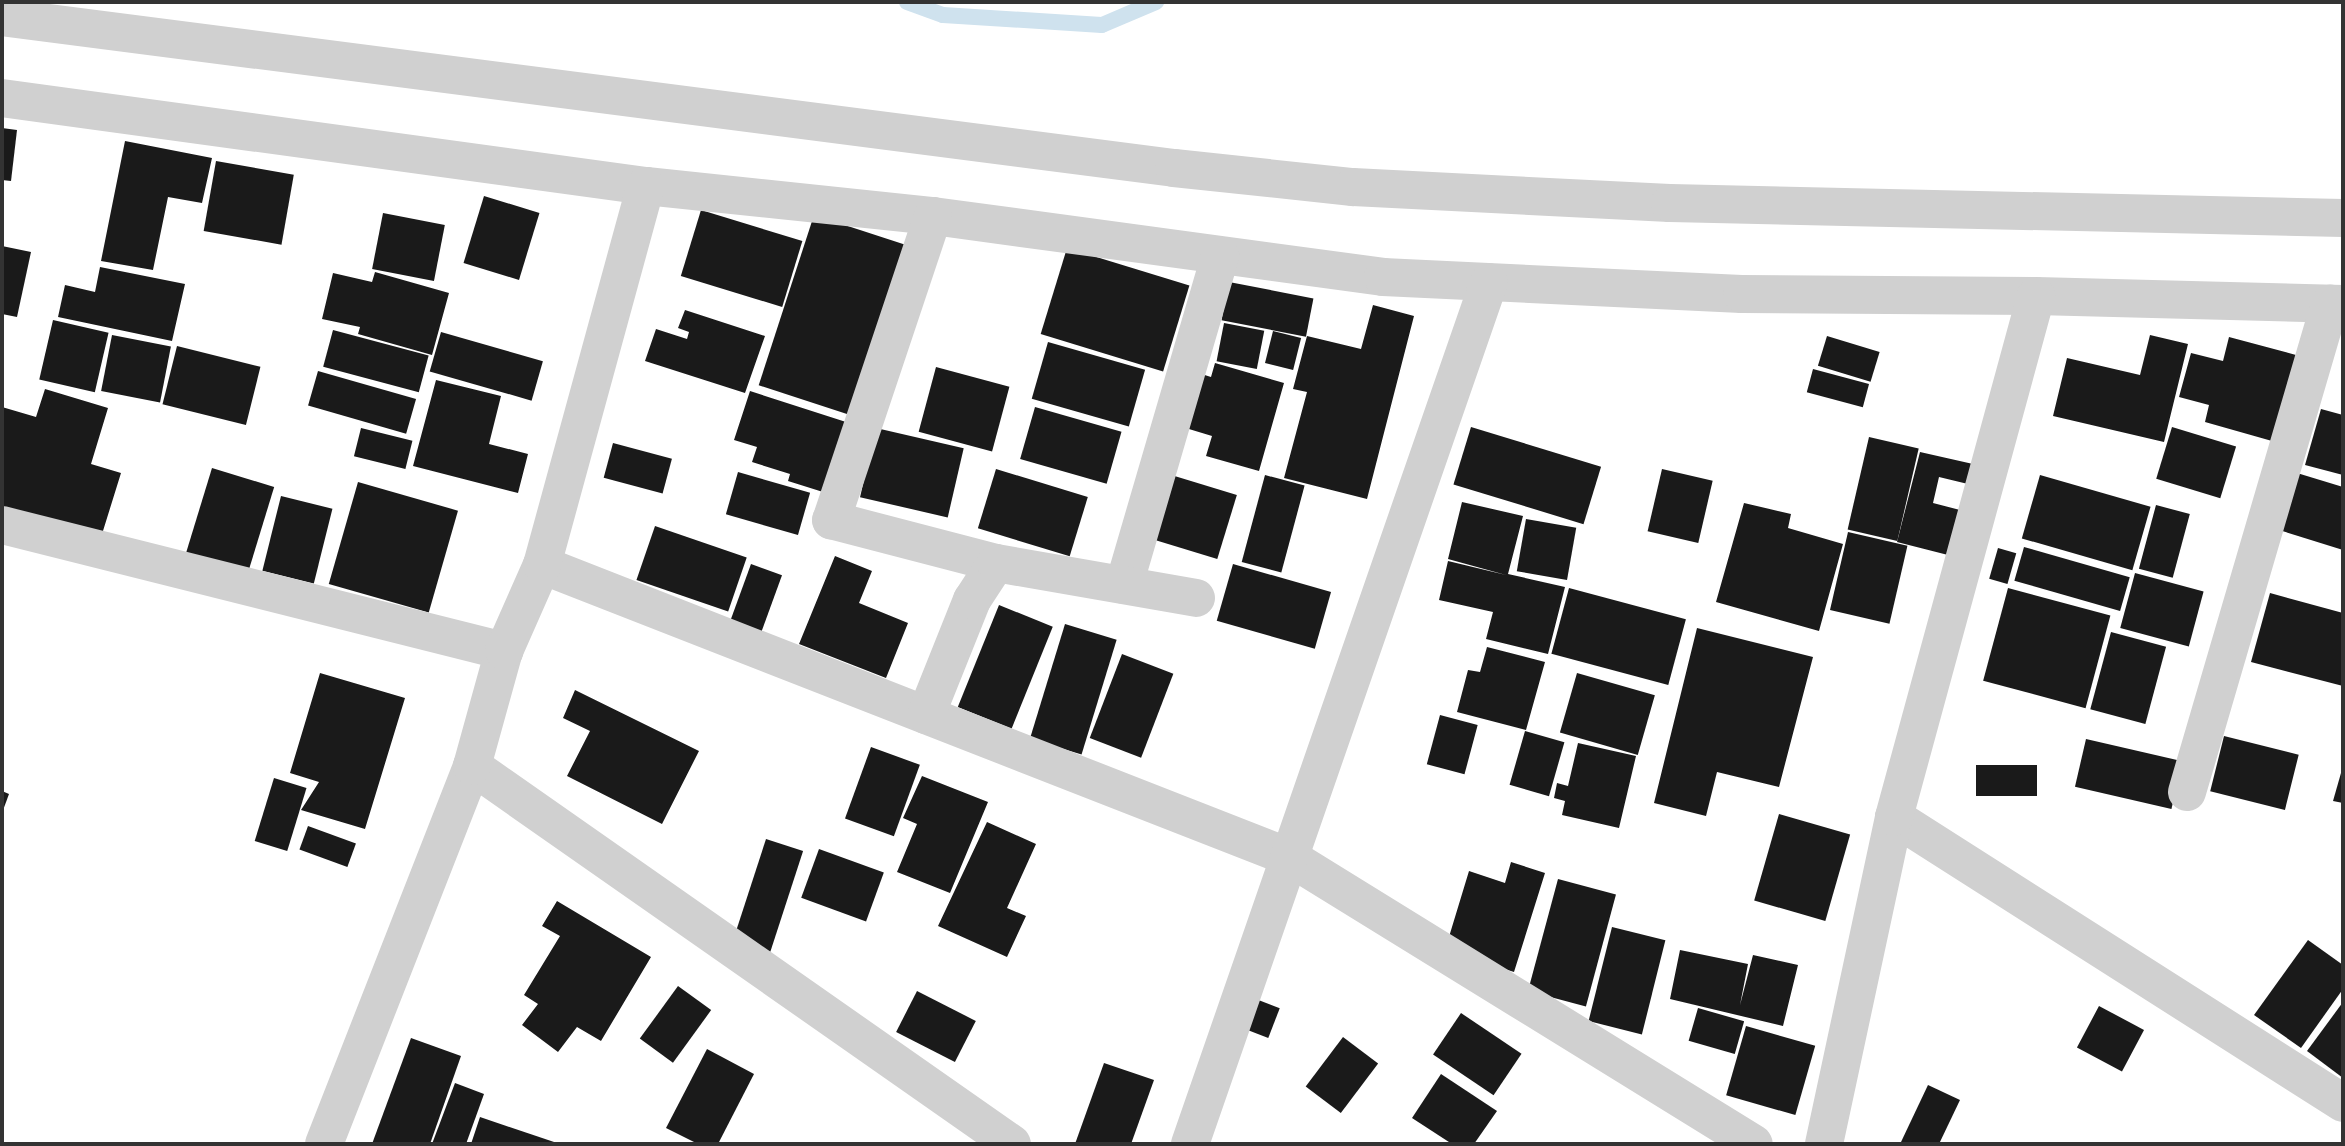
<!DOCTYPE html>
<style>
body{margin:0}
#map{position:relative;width:2345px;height:1146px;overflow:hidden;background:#fff;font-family:Quicksand,sans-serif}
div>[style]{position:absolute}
.stream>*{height:16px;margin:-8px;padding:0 8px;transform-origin:8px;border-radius:8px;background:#cfe2ee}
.building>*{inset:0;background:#1a1a1a;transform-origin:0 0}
.street>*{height:38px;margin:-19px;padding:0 19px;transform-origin:19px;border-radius:19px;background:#d0d0d0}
span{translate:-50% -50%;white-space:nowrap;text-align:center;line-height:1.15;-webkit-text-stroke:7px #fff;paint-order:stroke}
.frame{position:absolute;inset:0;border:4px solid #333;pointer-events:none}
</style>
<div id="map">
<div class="stream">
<div style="left:907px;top:2px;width:38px;rotate:20deg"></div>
<div style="left:943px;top:15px;width:159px;rotate:3.6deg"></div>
<div style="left:1102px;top:25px;width:59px;rotate:-23.1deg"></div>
</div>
<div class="building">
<div style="clip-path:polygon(2px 128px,17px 130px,11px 181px,2px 180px)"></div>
<div style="clip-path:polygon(125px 141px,212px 158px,202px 203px,168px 197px,153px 270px,101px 261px)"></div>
<div style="left:216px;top:161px;width:79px;height:71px;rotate:10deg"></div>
<div style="left:484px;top:196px;width:58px;height:70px;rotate:17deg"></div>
<div style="left:701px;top:210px;width:106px;height:69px;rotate:17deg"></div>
<div style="left:383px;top:213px;width:63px;height:57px;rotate:11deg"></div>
<div style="left:814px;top:215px;width:96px;height:179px;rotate:18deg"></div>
<div style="clip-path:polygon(2px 246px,31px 252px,17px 317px,2px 314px)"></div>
<div style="left:1067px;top:248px;width:128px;height:90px;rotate:17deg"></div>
<div style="clip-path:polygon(100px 267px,185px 284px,172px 341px,58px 317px,65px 285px,95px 292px)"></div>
<div style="clip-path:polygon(375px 272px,449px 293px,432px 355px,358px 334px,360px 327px,322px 319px,333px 273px,372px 282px)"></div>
<div style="left:1229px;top:282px;width:86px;height:39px;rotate:11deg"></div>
<div style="clip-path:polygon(1373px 305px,1414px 316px,1367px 499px,1284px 478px,1307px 392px,1293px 389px,1307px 336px,1361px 349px)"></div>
<div style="clip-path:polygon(685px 310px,765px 336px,745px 393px,645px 361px,656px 329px,687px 339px,689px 332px,678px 328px)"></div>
<div style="left:53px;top:320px;width:57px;height:61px;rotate:13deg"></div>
<div style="left:1224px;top:323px;width:41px;height:39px;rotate:11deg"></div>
<div style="left:333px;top:330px;width:99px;height:38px;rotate:15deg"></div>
<div style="left:1273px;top:331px;width:29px;height:33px;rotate:14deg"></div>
<div style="left:441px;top:332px;width:106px;height:41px;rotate:16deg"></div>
<div style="left:112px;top:335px;width:60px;height:57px;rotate:11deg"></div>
<div style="clip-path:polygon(2150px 335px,2188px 344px,2164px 442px,2053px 416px,2067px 358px,2140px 375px)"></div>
<div style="left:1827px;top:336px;width:55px;height:31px;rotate:17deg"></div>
<div style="clip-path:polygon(2229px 337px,2296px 355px,2272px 441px,2205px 422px,2209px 405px,2179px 397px,2191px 353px,2223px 361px)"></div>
<div style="left:1048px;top:342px;width:101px;height:59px;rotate:16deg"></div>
<div style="left:177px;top:346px;width:86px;height:60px;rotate:14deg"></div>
<div style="clip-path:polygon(1215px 363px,1284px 383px,1259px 471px,1206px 456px,1212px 436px,1179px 426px,1195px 372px,1211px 377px)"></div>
<div style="left:936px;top:367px;width:76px;height:67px;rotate:15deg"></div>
<div style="left:1813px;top:369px;width:58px;height:24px;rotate:15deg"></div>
<div style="left:318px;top:371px;width:102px;height:36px;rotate:16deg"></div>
<div style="clip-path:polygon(436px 380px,501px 396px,489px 444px,528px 454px,518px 493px,413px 466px)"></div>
<div style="clip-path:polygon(45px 389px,108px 408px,91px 464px,121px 473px,98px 547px,2px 518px,2px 407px,36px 417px)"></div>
<div style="clip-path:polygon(750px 391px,846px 422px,823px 492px,788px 481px,790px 474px,752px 462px,757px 447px,734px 440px)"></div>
<div style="left:1035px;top:407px;width:90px;height:54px;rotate:16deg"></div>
<div style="clip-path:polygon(2321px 409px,2343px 415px,2343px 475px,2305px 465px)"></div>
<div style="left:1471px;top:427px;width:136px;height:60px;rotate:17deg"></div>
<div style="left:2172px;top:427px;width:67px;height:54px;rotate:17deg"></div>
<div style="left:361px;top:428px;width:53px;height:29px;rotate:14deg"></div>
<div style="left:876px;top:428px;width:90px;height:71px;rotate:13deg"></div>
<div style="left:1869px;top:437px;width:51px;height:95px;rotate:13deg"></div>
<div style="left:613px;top:443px;width:61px;height:36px;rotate:15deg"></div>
<div style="clip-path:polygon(1920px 452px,1973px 464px,1968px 484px,1939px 477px,1933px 503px,1960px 510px,1948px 555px,1897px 542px)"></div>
<div style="left:212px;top:468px;width:65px;height:93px;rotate:17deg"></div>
<div style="left:996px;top:469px;width:96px;height:62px;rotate:17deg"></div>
<div style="left:1662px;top:469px;width:52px;height:64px;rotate:13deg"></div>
<div style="left:738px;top:472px;width:75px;height:44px;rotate:16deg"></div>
<div style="clip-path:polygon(2297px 473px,2343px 487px,2343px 550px,2279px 530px)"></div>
<div style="left:1168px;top:474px;width:72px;height:67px;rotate:17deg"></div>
<div style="left:1265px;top:475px;width:41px;height:90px;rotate:15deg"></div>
<div style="left:2040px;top:475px;width:115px;height:66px;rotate:16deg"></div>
<div style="left:358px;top:482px;width:104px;height:106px;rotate:16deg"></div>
<div style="left:281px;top:496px;width:53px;height:77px;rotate:14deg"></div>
<div style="clip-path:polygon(1462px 502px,1523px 516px,1508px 574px,1565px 587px,1548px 654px,1486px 639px,1493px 612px,1439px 600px,1448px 561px,1506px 575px,1448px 559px)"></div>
<div style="clip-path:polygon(1744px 503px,1791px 514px,1788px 528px,1843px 544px,1819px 631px,1716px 602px)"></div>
<div style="left:2156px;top:505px;width:35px;height:66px;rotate:15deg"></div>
<div style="left:1526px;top:519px;width:51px;height:53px;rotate:10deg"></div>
<div style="left:655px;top:526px;width:97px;height:57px;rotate:19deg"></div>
<div style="left:1848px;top:532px;width:61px;height:80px;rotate:13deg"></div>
<div style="left:2024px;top:547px;width:110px;height:35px;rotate:16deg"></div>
<div style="left:1998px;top:548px;width:19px;height:32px;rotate:16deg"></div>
<div style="clip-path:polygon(835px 556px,872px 571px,859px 603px,908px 623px,886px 678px,799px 644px)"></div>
<div style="left:751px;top:564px;width:33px;height:62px;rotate:20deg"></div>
<div style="left:1233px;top:564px;width:102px;height:59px;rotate:16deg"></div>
<div style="left:2135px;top:573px;width:71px;height:57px;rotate:15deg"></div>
<div style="left:1569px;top:588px;width:121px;height:68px;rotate:15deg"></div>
<div style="left:2008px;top:588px;width:106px;height:96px;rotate:15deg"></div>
<div style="clip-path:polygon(2270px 593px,2343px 613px,2343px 686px,2251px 662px)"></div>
<div style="left:999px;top:605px;width:58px;height:110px;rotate:22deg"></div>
<div style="left:1065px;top:624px;width:54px;height:120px;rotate:17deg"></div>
<div style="clip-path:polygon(1697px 628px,1813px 657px,1779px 787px,1717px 772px,1706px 816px,1654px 803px)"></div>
<div style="left:2111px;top:632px;width:57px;height:80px;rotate:15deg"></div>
<div style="clip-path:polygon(1487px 647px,1545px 662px,1526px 730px,1457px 712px,1468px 670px,1480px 672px)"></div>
<div style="left:1122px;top:654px;width:55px;height:90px;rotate:21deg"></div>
<div style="clip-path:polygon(320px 673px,405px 698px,365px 829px,301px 810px,319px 782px,290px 773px)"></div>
<div style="left:1577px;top:673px;width:81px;height:62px;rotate:16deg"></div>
<div style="clip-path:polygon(575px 690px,699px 751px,662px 824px,567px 776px,590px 731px,563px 718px)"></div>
<div style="left:1440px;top:715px;width:39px;height:51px;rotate:15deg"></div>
<div style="left:1525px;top:731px;width:41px;height:56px;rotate:16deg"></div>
<div style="left:2224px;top:736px;width:77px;height:57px;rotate:14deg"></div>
<div style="left:2086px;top:739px;width:99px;height:49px;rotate:13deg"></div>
<div style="clip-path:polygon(1578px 743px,1636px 756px,1619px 828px,1562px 815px,1565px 801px,1554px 798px,1557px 783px,1568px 786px)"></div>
<div style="left:871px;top:747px;width:52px;height:76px;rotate:20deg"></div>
<div style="left:1976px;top:765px;width:61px;height:31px"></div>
<div style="clip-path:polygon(2343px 766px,2343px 803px,2333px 801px)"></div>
<div style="clip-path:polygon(922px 776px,988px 802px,950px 893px,897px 872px,917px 824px,903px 818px)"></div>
<div style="left:274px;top:778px;width:34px;height:66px;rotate:17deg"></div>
<div style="clip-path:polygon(2px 791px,9px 794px,2px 813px)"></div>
<div style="left:1779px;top:814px;width:74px;height:90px;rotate:16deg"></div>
<div style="clip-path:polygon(987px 822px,1036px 844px,1007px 908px,1026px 916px,1007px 957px,938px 926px)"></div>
<div style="left:308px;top:826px;width:51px;height:25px;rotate:20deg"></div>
<div style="left:766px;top:839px;width:39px;height:106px;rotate:18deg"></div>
<div style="left:819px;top:849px;width:69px;height:52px;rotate:20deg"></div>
<div style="clip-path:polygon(1511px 862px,1545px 873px,1514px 972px,1445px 950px,1469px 871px,1505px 883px)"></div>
<div style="left:1558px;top:879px;width:60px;height:116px;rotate:15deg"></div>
<div style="clip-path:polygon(557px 901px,651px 957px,601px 1041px,577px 1027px,558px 1052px,522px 1025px,538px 1004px,524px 995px,560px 936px,542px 926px)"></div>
<div style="left:1612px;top:927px;width:55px;height:97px;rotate:14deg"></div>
<div style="clip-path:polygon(2308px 940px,2343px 965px,2343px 989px,2301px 1048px,2254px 1015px)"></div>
<div style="clip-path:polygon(1680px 950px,1748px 964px,1740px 1005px,1753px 955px,1798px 965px,1783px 1026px,1670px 999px)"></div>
<div style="left:678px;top:986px;width:41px;height:65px;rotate:36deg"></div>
<div style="left:917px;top:991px;width:66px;height:46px;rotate:27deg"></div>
<div style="left:1248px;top:996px;width:34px;height:32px;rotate:21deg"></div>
<div style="clip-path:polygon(2343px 1002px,2343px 1078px,2307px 1051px)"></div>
<div style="left:2099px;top:1006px;width:51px;height:47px;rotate:28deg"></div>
<div style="left:1698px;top:1008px;width:48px;height:34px;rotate:16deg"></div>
<div style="left:1461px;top:1013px;width:73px;height:50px;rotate:34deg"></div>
<div style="left:1746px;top:1026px;width:72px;height:72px;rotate:16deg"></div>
<div style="left:1343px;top:1037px;width:44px;height:62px;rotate:37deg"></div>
<div style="clip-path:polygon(411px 1038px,461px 1056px,430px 1144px,372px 1144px)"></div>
<div style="clip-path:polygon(707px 1049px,754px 1074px,718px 1144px,698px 1144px,666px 1128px)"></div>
<div style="clip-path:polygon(1104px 1063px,1154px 1080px,1131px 1144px,1075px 1144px)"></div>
<div style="clip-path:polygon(1441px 1074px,1497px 1111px,1474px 1144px,1452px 1144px,1412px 1118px)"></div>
<div style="clip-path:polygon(455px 1083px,484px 1094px,466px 1144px,432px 1144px)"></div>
<div style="clip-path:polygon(1928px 1085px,1960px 1100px,1939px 1144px,1904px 1144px,1901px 1142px)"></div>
<div style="clip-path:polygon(480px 1117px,560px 1144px,471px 1144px)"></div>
</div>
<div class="street">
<div style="left:2px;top:17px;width:1182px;rotate:7.34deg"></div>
<div style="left:1174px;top:168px;width:180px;rotate:6.1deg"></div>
<div style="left:1353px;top:187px;width:317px;rotate:2.9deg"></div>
<div style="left:1670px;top:203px;width:673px;rotate:1.28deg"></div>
<div style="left:2px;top:98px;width:650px;rotate:7.78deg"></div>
<div style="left:646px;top:186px;width:289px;rotate:6deg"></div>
<div style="left:933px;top:216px;width:454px;rotate:7.7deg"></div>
<div style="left:1383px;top:277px;width:359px;rotate:2.7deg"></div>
<div style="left:1742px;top:294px;width:294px;rotate:0.4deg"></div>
<div style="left:2036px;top:296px;width:307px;rotate:1.5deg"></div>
<div style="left:933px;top:216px;width:321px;rotate:108.5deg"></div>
<div style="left:831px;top:520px;width:171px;rotate:14.6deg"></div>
<div style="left:2px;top:525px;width:518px;rotate:14.09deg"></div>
<div style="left:542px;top:565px;width:802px;rotate:21.35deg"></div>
<div style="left:1289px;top:857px;width:546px;rotate:31.68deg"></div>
<div style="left:1124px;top:585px;width:343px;rotate:-73.7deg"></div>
<div style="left:926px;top:715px;width:124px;rotate:-68.2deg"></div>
<div style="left:972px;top:600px;width:44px;rotate:-57deg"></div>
<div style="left:996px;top:563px;width:203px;rotate:9.9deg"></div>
<div style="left:472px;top:766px;width:659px;rotate:34.99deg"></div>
<div style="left:2187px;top:792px;width:509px;rotate:-73.67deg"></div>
<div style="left:1894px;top:817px;width:532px;rotate:32.5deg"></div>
<div style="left:324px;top:1144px;width:406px;rotate:-68.6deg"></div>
<div style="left:472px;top:766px;width:119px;rotate:-74.5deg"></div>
<div style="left:504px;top:651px;width:94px;rotate:-66.2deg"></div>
<div style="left:542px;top:565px;width:393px;rotate:-74.7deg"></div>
<div style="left:1190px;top:1144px;width:912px;rotate:-70.87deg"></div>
<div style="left:1824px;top:1144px;width:334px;rotate:-77.9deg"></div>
<div style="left:1894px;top:817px;width:540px;rotate:-74.75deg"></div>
</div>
<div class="frame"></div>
</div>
